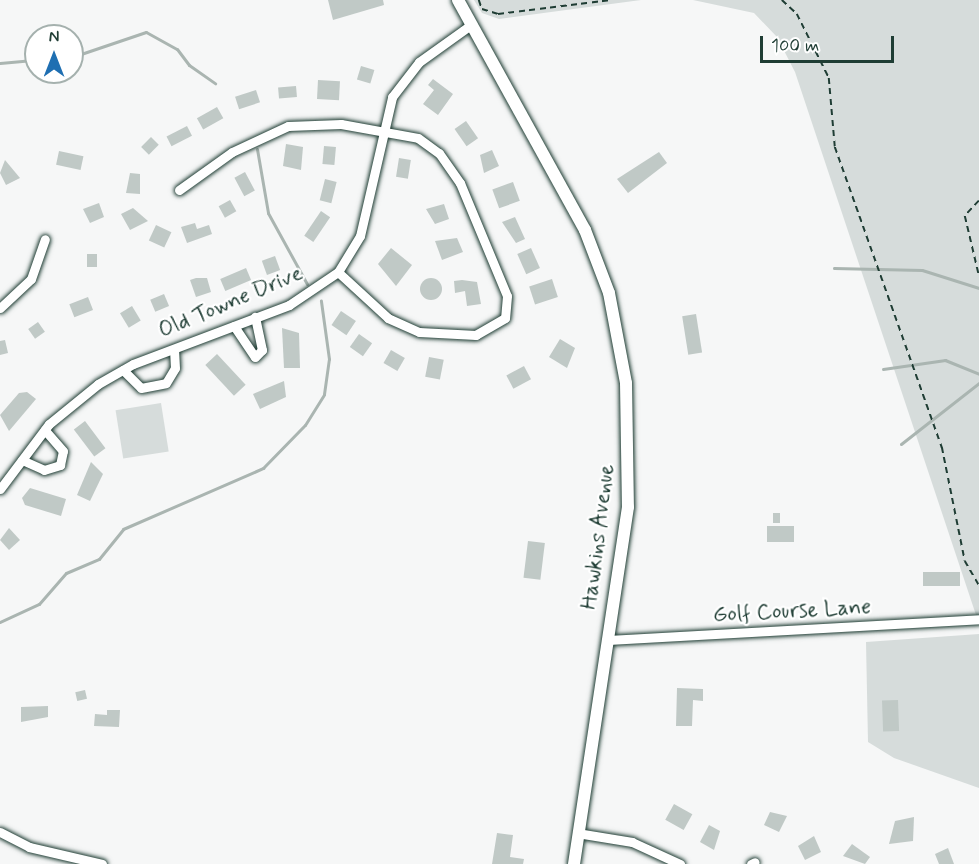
<!DOCTYPE html>
<style>
body{margin:0}
#map{position:relative;width:979px;height:864px;overflow:hidden;background:#f6f7f7;font-family:Mynerve,sans-serif}
div>[style]{position:absolute}
.green>*{inset:0;background:#d6dcdb;transform-origin:0 0}
.stream>*{height:3px;margin:-1.5px;padding:0 1.5px;transform-origin:1.5px;border-radius:1.5px;background:#aab5b1}
.building>*{inset:0;background:#c0c9c6;transform-origin:0 0}
.round{border-radius:50%}
.path>*{height:1.5px;margin-top:-0.75px;transform-origin:0;background:repeating-linear-gradient(90deg,#1f3d34 0 6px,transparent 0 10.5px)}
.roads{filter:drop-shadow(0 0 2px #1f3d34) drop-shadow(0 0 2px #1f3d34)}
.minor>*{height:9px;margin:-4.5px;padding:0 4.5px;transform-origin:4.5px;border-radius:4.5px;background:#fff}
.major>*{height:12px;margin:-6px;padding:0 6px;transform-origin:6px;border-radius:6px;background:#fff}
span{translate:-50% -50%;white-space:nowrap;text-align:center;line-height:1.15;-webkit-text-stroke:4.5px #fff;paint-order:stroke}
.street-label{font-size:22px;color:#1f3d34}
.north{position:absolute;left:24px;top:24px;width:60px;height:60px;box-sizing:border-box;background:#fff;border:2px solid #a5b1ae;border-radius:50%;rotate:0deg;font-size:16px;font-weight:700;line-height:24px;text-align:center;color:#1f3d34}
.north::after{content:'';display:block;margin:auto;width:21px;height:27px;background:#1f6fb2;clip-path:polygon(50% 0,100% 100%,50% 72%,0 100%)}
.scale{position:absolute;left:760px;top:36px;width:134px;height:27px;box-sizing:border-box;border:3px solid #1f3d34;border-top:0;padding-left:8px;font-size:18px;line-height:21px;white-space:nowrap;color:#1f3d34;-webkit-text-stroke:4px #fff;paint-order:stroke}
</style>
<div id="map">
<div class="green">
<div style="clip-path:polygon(474px 0,641px 0,499px 19px,482px 13px)"></div>
<div style="clip-path:polygon(693px 0,979px 0,979px 624px,795px 72px,777px 37px,754px 13px)"></div>
<div style="left:161px;top:403px;width:49px;height:46px;rotate:81deg"></div>
<div style="clip-path:polygon(979px 634px,979px 788px,894px 758px,868px 742px,866px 642px)"></div>
</div>
<div class="stream">
<div style="left:72px;top:57px;width:78px;rotate:-18.7deg"></div>
<div style="left:146px;top:32px;width:35px;rotate:29deg"></div>
<div style="left:177px;top:49px;width:20px;rotate:53deg"></div>
<div style="left:189px;top:65px;width:32px;rotate:35deg"></div>
<div style="left:0;top:63px;width:36px;rotate:-5deg"></div>
<div style="left:257px;top:149px;width:65px;rotate:80.2deg"></div>
<div style="left:268px;top:213px;width:81px;rotate:61.2deg"></div>
<div style="left:834px;top:268px;width:88px;rotate:1.3deg"></div>
<div style="left:922px;top:270px;width:60px;rotate:17.5deg"></div>
<div style="left:883px;top:369px;width:63px;rotate:-8.3deg"></div>
<div style="left:945px;top:360px;width:37px;rotate:22deg"></div>
<div style="left:901px;top:444px;width:99px;rotate:-38deg"></div>
<div style="left:0;top:622px;width:43px;rotate:-24.8deg"></div>
<div style="left:39px;top:604px;width:41px;rotate:-48.9deg"></div>
<div style="left:66px;top:573px;width:36px;rotate:-23deg"></div>
<div style="left:99px;top:559px;width:38px;rotate:-51deg"></div>
<div style="left:123px;top:529px;width:153px;rotate:-23.5deg"></div>
<div style="left:263px;top:468px;width:60px;rotate:-45.7deg"></div>
<div style="left:305px;top:425px;width:36px;rotate:-58deg"></div>
<div style="left:324px;top:394px;width:35px;rotate:-82deg"></div>
<div style="left:329px;top:359px;width:59px;rotate:-97.9deg"></div>
</div>
<div class="building">
<div style="clip-path:polygon(328px 0,383px 0,384px 5px,333px 20px)"></div>
<div style="left:361px;top:66px;width:14px;height:14px;rotate:17deg"></div>
<div style="clip-path:polygon(433px 79px,453px 94px,438px 115px,423px 104px,434px 90px,428px 85px)"></div>
<div style="left:318px;top:80px;width:22px;height:19px;rotate:3deg"></div>
<div style="left:296px;top:86px;width:11px;height:18px;rotate:85deg"></div>
<div style="left:256px;top:90px;width:13px;height:22px;rotate:72deg"></div>
<div style="left:217px;top:107px;width:13px;height:23px;rotate:61deg"></div>
<div style="left:466px;top:121px;width:21px;height:14px;rotate:55deg"></div>
<div style="left:187px;top:126px;width:11px;height:23px;rotate:63deg"></div>
<div style="left:151px;top:137px;width:11px;height:14px;rotate:45deg"></div>
<div style="clip-path:polygon(286px 144px,303px 147px,301px 170px,283px 166px)"></div>
<div style="left:324px;top:146px;width:12px;height:18px;rotate:5deg"></div>
<div style="clip-path:polygon(492px 150px,499px 166px,484px 173px,480px 155px)"></div>
<div style="left:59px;top:151px;width:25px;height:14px;rotate:12deg"></div>
<div style="clip-path:polygon(659px 152px,667px 163px,628px 193px,617px 179px)"></div>
<div style="left:399px;top:158px;width:12px;height:19px;rotate:9deg"></div>
<div style="clip-path:polygon(5px 160px,20px 178px,6px 185px,0 173px)"></div>
<div style="left:245px;top:172px;width:21px;height:12px;rotate:62deg"></div>
<div style="clip-path:polygon(130px 173px,140px 174px,140px 194px,126px 193px)"></div>
<div style="left:325px;top:179px;width:12px;height:22px;rotate:14deg"></div>
<div style="left:513px;top:182px;width:20px;height:22px;rotate:70deg"></div>
<div style="left:230px;top:200px;width:13px;height:13px;rotate:61deg"></div>
<div style="clip-path:polygon(99px 203px,104px 217px,90px 223px,83px 209px)"></div>
<div style="clip-path:polygon(444px 204px,449px 219px,435px 224px,426px 209px)"></div>
<div style="clip-path:polygon(133px 208px,148px 221px,130px 230px,121px 214px)"></div>
<div style="left:321px;top:211px;width:11px;height:30px;rotate:34deg"></div>
<div style="clip-path:polygon(515px 217px,525px 239px,516px 243px,502px 222px)"></div>
<div style="clip-path:polygon(195px 223px,197px 229px,209px 225px,212px 234px,187px 243px,181px 227px)"></div>
<div style="left:156px;top:225px;width:17px;height:17px;rotate:25deg"></div>
<div style="clip-path:polygon(457px 238px,463px 252px,442px 260px,435px 241px)"></div>
<div style="clip-path:polygon(391px 248px,412px 265px,396px 286px,378px 264px)"></div>
<div style="left:531px;top:248px;width:22px;height:15px;rotate:66deg"></div>
<div style="left:87px;top:254px;width:10px;height:13px"></div>
<div style="left:275px;top:256px;width:15px;height:14px;rotate:70deg"></div>
<div style="left:246px;top:268px;width:13px;height:28px;rotate:67deg"></div>
<div style="clip-path:polygon(196px 278px,207px 278px,211px 292px,196px 297px,190px 280px)"></div>
<div class="round" style="left:420px;top:278px;width:22px;height:22px"></div>
<div style="left:552px;top:279px;width:19px;height:24px;rotate:72deg"></div>
<div style="clip-path:polygon(462px 280px,477px 282px,481px 304px,467px 306px,465px 291px,455px 293px,454px 281px)"></div>
<div style="left:164px;top:294px;width:13px;height:15px;rotate:67deg"></div>
<div style="left:88px;top:297px;width:14px;height:20px;rotate:69deg"></div>
<div style="left:132px;top:306px;width:17px;height:14px;rotate:59deg"></div>
<div style="left:341px;top:311px;width:18px;height:17px;rotate:34deg"></div>
<div style="left:696px;top:314px;width:39px;height:14px;rotate:81deg"></div>
<div style="left:38px;top:322px;width:12px;height:12px;rotate:55deg"></div>
<div style="clip-path:polygon(282px 328px,299px 333px,300px 368px,284px 368px)"></div>
<div style="left:359px;top:334px;width:16px;height:16px;rotate:35deg"></div>
<div style="clip-path:polygon(560px 339px,575px 348px,567px 368px,549px 357px)"></div>
<div style="clip-path:polygon(5px 340px,8px 353px,0 355px,0 341px)"></div>
<div style="left:391px;top:350px;width:16px;height:15px;rotate:30deg"></div>
<div style="left:217px;top:354px;width:42px;height:16px;rotate:47deg"></div>
<div style="left:429px;top:357px;width:15px;height:20px;rotate:11deg"></div>
<div style="left:524px;top:366px;width:15px;height:20px;rotate:62deg"></div>
<div style="clip-path:polygon(284px 381px,286px 397px,260px 409px,253px 394px)"></div>
<div style="clip-path:polygon(27px 392px,36px 399px,9px 431px,0 415px,19px 393px)"></div>
<div style="left:85px;top:421px;width:34px;height:14px;rotate:53deg"></div>
<div style="clip-path:polygon(91px 462px,103px 474px,90px 501px,77px 495px)"></div>
<div style="clip-path:polygon(30px 488px,66px 499px,61px 516px,25px 505px,22px 498px)"></div>
<div style="left:773px;top:513px;width:7px;height:10px"></div>
<div style="left:794px;top:526px;width:16px;height:27px;rotate:90deg"></div>
<div style="clip-path:polygon(9px 528px,20px 540px,9px 550px,0 540px)"></div>
<div style="left:528px;top:541px;width:17px;height:37px;rotate:7deg"></div>
<div style="left:960px;top:572px;width:14px;height:37px;rotate:90deg"></div>
<div style="clip-path:polygon(677px 688px,703px 689px,703px 701px,693px 700px,692px 726px,676px 726px)"></div>
<div style="left:85px;top:690px;width:9px;height:10px;rotate:77deg"></div>
<div style="left:898px;top:700px;width:31px;height:16px;rotate:88deg"></div>
<div style="clip-path:polygon(48px 706px,48px 717px,21px 722px,21px 707px)"></div>
<div style="clip-path:polygon(107px 710px,120px 710px,119px 727px,94px 726px,95px 714px,107px 715px)"></div>
<div style="left:674px;top:804px;width:21px;height:18px;rotate:29deg"></div>
<div style="clip-path:polygon(770px 812px,787px 816px,779px 832px,764px 825px)"></div>
<div style="clip-path:polygon(914px 817px,913px 841px,889px 844px,895px 821px)"></div>
<div style="clip-path:polygon(709px 825px,720px 831px,714px 850px,700px 842px)"></div>
<div style="clip-path:polygon(497px 833px,513px 835px,510px 857px,524px 859px,523px 864px,492px 864px)"></div>
<div style="clip-path:polygon(814px 836px,821px 852px,805px 860px,798px 846px)"></div>
<div style="clip-path:polygon(852px 844px,870px 857px,865px 864px,843px 856px)"></div>
<div style="clip-path:polygon(948px 848px,954px 864px,939px 864px,935px 854px)"></div>
</div>
<div class="path">
<div style="left:479px;top:0;width:9px;rotate:72deg"></div>
<div style="left:482px;top:9px;width:17px;rotate:17deg"></div>
<div style="left:498px;top:14px;width:114px;rotate:-7.1deg"></div>
<div style="left:782px;top:0;width:21px;rotate:43deg"></div>
<div style="left:797px;top:14px;width:72px;rotate:63.4deg"></div>
<div style="left:829px;top:78px;width:69px;rotate:85deg"></div>
<div style="left:835px;top:147px;width:319px;rotate:70.4deg"></div>
<div style="left:942px;top:447px;width:116px;rotate:78.6deg"></div>
<div style="left:965px;top:561px;width:28px;rotate:60deg"></div>
<div style="left:979px;top:201px;width:21px;rotate:133deg"></div>
<div style="left:965px;top:216px;width:61px;rotate:76.7deg"></div>
</div>
<div class="roads">
<div class="minor">
<div style="left:179px;top:190px;width:65px;rotate:-35.6deg"></div>
<div style="left:232px;top:152px;width:62px;rotate:-24.9deg"></div>
<div style="left:288px;top:126px;width:53px;rotate:-2.2deg"></div>
<div style="left:341px;top:124px;width:78px;rotate:10.3deg"></div>
<div style="left:418px;top:138px;width:26px;rotate:36deg"></div>
<div style="left:439px;top:153px;width:37px;rotate:55deg"></div>
<div style="left:460px;top:183px;width:122px;rotate:67.4deg"></div>
<div style="left:507px;top:296px;width:22px;rotate:95deg"></div>
<div style="left:505px;top:318px;width:34px;rotate:150deg"></div>
<div style="left:476px;top:335px;width:57px;rotate:-177deg"></div>
<div style="left:419px;top:332px;width:34px;rotate:-156deg"></div>
<div style="left:388px;top:318px;width:68px;rotate:-137.4deg"></div>
<div style="left:0;top:308px;width:42px;rotate:-43.1deg"></div>
<div style="left:31px;top:279px;width:42px;rotate:-70.7deg"></div>
<div style="left:234px;top:326px;width:37px;rotate:56deg"></div>
<div style="left:255px;top:357px;width:10px;rotate:-45deg"></div>
<div style="left:262px;top:350px;width:34px;rotate:-102deg"></div>
<div style="left:123px;top:370px;width:25px;rotate:45deg"></div>
<div style="left:141px;top:388px;width:25px;rotate:-11deg"></div>
<div style="left:166px;top:383px;width:17px;rotate:-59deg"></div>
<div style="left:175px;top:368px;width:19px;rotate:-93deg"></div>
<div style="left:22px;top:460px;width:24px;rotate:24deg"></div>
<div style="left:44px;top:470px;width:17px;rotate:-17deg"></div>
<div style="left:60px;top:465px;width:14px;rotate:-78deg"></div>
<div style="left:63px;top:451px;width:28px;rotate:-131deg"></div>
<div style="left:0;top:489px;width:81px;rotate:-53deg"></div>
<div style="left:49px;top:424px;width:63px;rotate:-39.2deg"></div>
<div style="left:98px;top:384px;width:40px;rotate:-29.7deg"></div>
<div style="left:133px;top:364px;width:167px;rotate:-20.7deg"></div>
<div style="left:289px;top:305px;width:59px;rotate:-34deg"></div>
<div style="left:338px;top:272px;width:42px;rotate:-58.6deg"></div>
<div style="left:360px;top:236px;width:143px;rotate:-77deg"></div>
<div style="left:392px;top:97px;width:44px;rotate:-52.4deg"></div>
<div style="left:419px;top:62px;width:65px;rotate:-35.6deg"></div>
<div style="left:608px;top:640px;width:372px;rotate:-3.2deg"></div>
<div style="left:0;top:832px;width:33px;rotate:27deg"></div>
<div style="left:29px;top:847px;width:75px;rotate:13.1deg"></div>
<div style="left:577px;top:833px;width:56px;rotate:9.3deg"></div>
<div style="left:632px;top:842px;width:53px;rotate:24.6deg"></div>
<div style="left:751px;top:864px;width:4px;rotate:-27deg"></div>
</div>
<div class="major">
<div style="left:458px;top:0;width:263px;rotate:61.1deg"></div>
<div style="left:585px;top:230px;width:67px;rotate:69.1deg"></div>
<div style="left:609px;top:293px;width:92px;rotate:79.3deg"></div>
<div style="left:626px;top:383px;width:124px;rotate:89.1deg"></div>
<div style="left:628px;top:507px;width:361px;rotate:98.6deg"></div>
</div>
</div>
<div class="street-label">
<span style="left:231px;top:303px;rotate:-23deg">Old Towne Drive</span>
<span style="left:599px;top:537px;rotate:-83deg">Hawkins Avenue</span>
<span style="left:792px;top:612px;rotate:-3deg">Golf Course Lane</span>
</div>
<div class="north">N</div>
<div class="scale">100 m</div>
</div>
